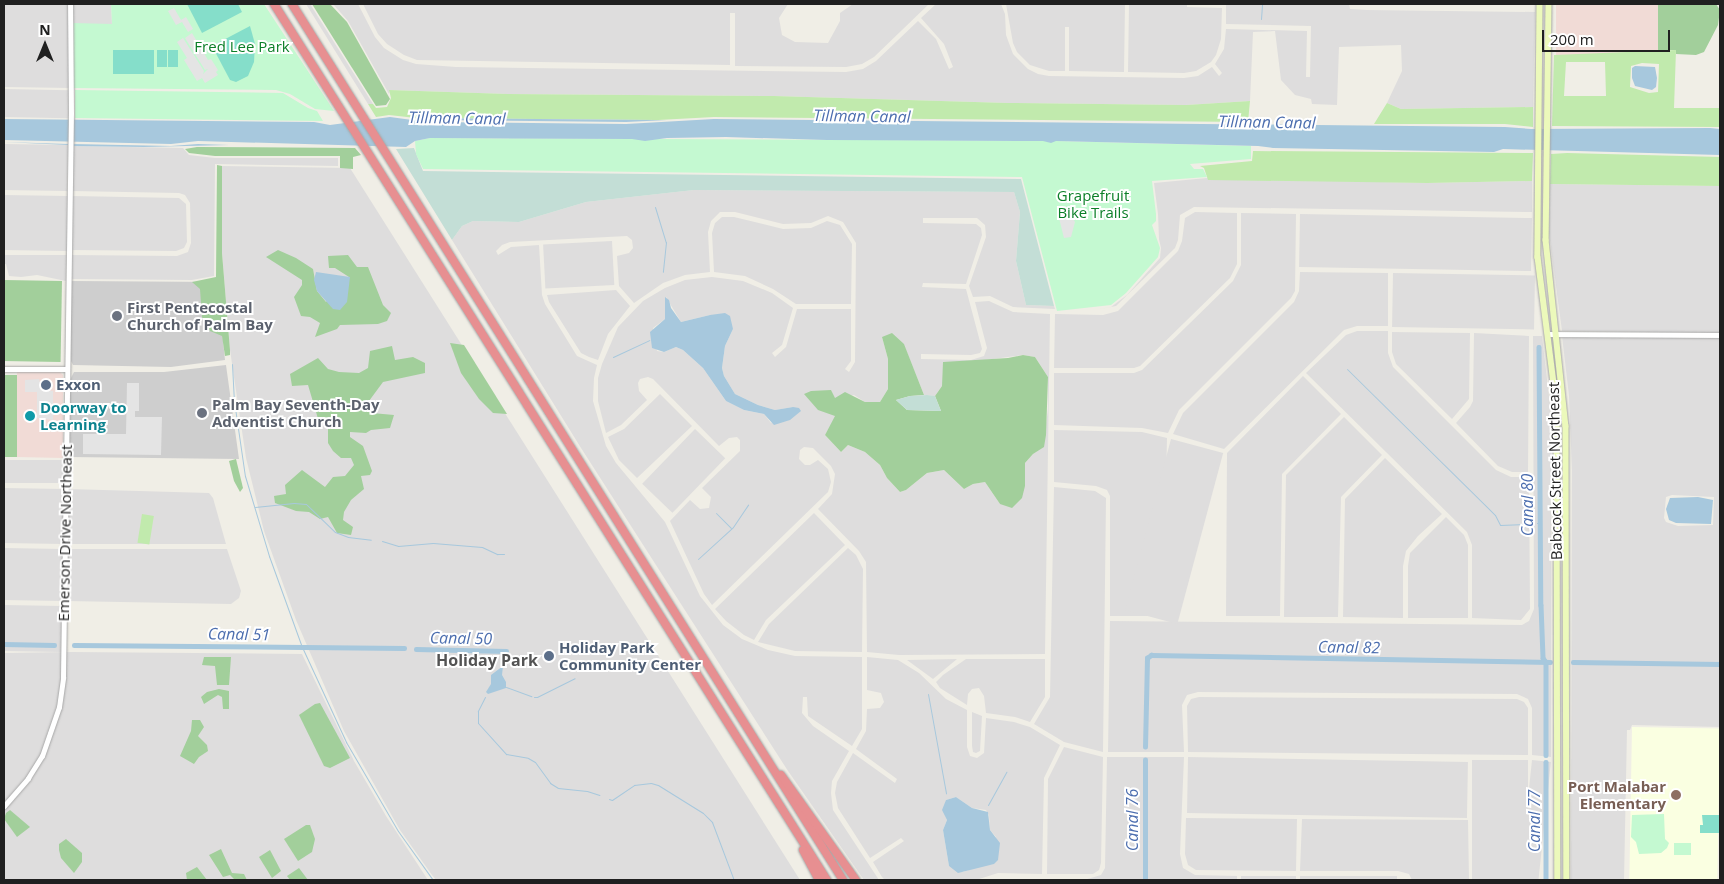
<!DOCTYPE html>
<style>
body{margin:0}
#map{position:relative;width:1724px;height:884px;overflow:hidden;background:#f0eee6;font-family:"Open Sans",sans-serif}
div>[style]{position:absolute}
.residential>*{inset:0;background:#dedddd;transform-origin:0 0}
.commercial>*{inset:0;background:#f1dbd6;transform-origin:0 0}
.education>*{inset:0;background:#faffe1;transform-origin:0 0}
.religious>*{inset:0;background:#cecece}
.grass>*{inset:0;background:#c1eaad;transform-origin:0 0}
.forest>*{inset:0;background:#a2cf9b;transform-origin:0 0}
.wetland>*{inset:0;background:#c3ded6}
.park>*{inset:0;background:#c4f9d1;transform-origin:0 0}
.pitch>*{inset:0;background:#85deca;transform-origin:0 0}
.parking>*{inset:0;background:#e4e4e4}
.water>*{inset:0;background:#a7c8dd}
.stream>*{height:1px;margin:-0.5px;padding:0 0.5px;transform-origin:0.5px;border-radius:0.5px;background:#a7c8dd}
.canal>*{height:4.5px;margin:-2.25px;padding:0 2.25px;transform-origin:2.25px;border-radius:2.25px;background:#a7c8dd}
.roads{filter:drop-shadow(0 0 1px #a7a7a7) drop-shadow(0 0 1px #a7a7a7)}
.tertiary>*{height:5px;margin:-2.5px;padding:0 2.5px;transform-origin:2.5px;border-radius:2.5px;background:#fff}
.secondary>*{height:5.5px;margin:-2.75px;padding:0 2.75px;transform-origin:2.75px;border-radius:2.75px;background:#ecf9bb}
.motorway>*{height:8px;margin:-4px;padding:0 4px;transform-origin:4px;border-radius:4px;background:#e78f91}
.dots>*{width:14px;height:14px;translate:-50% -50%;box-sizing:border-box;border:2px solid #fff;border-radius:50%}
span{translate:-50% -50%;white-space:nowrap;text-align:center;line-height:1.15;-webkit-text-stroke:4px #fff;paint-order:stroke}
.park-label{font-size:15px;color:#0c7f28}
.worship-label{font-size:15px;color:#5b616d;font-weight:700}
.left{translate:0 -50%;text-align:left}
.service-label{font-size:15px;color:#4e5e75;font-weight:700}
.culture-label{font-size:15px;color:#0d838f;font-weight:700}
.street-label{font-size:15px;color:#202020}
.education-label{font-size:15px;color:#785e54;font-weight:700}
.right{translate:-100% -50%;text-align:right}
.water-label{font-size:16px;color:#4c6eaf;font-style:italic}
.neighbourhood-label{font-size:16px;color:#535353;font-weight:700}
.frame{position:absolute;inset:0;border:5px solid #202020;pointer-events:none}
.north{position:absolute;left:20px;top:20px;width:50px;height:50px;-webkit-text-stroke:4px #fff;paint-order:stroke;rotate:0deg;font-size:14px;font-weight:700;line-height:20px;text-align:center;color:#202020}
.north::after{content:'';display:block;margin:auto;width:18px;height:22px;background:#202020;clip-path:polygon(50% 0,100% 100%,50% 72%,0 100%)}
.scale{position:absolute;left:1542px;top:30px;width:128px;height:22px;box-sizing:border-box;border:2px solid #202020;border-top:0;padding-left:6px;font-size:15px;line-height:18px;white-space:nowrap;color:#202020;-webkit-text-stroke:4px #fff;paint-order:stroke}
</style>
<div id="map">
<div class="residential">
<div style="clip-path:polygon(4px 4px,111px 4px,112px 24px,71px 88px,4px 87px)"></div>
<div style="clip-path:polygon(306px 4px,310px 4px,373px 104px,368px 104px)"></div>
<div style="clip-path:polygon(333px 4px,358px 4px,375px 37px,384px 48px,403px 60px,416px 64px,456px 67px,846px 72px,863px 69px,876px 61px,918px 21px,936px 39px,949px 69px,953px 67px,944px 44px,921px 18px,936px 4px,1001px 4px,1005px 14px,1006px 35px,1013px 54px,1028px 69px,1038px 74px,1049px 76px,1184px 78px,1198px 76px,1212px 67px,1219px 76px,1222px 73px,1215px 64px,1224px 49px,1226px 29px,1307px 31px,1306px 77px,1310px 77px,1311px 26px,1226px 24px,1226px 4px,1349px 4px,1350px 9px,1367px 10px,1535px 12px,1533px 107px,1401px 109px,1387px 103px,1402px 71px,1401px 45px,1339px 47px,1337px 105px,1312px 104px,1311px 99px,1295px 95px,1281px 80px,1275px 31px,1253px 32px,1250px 101px,1186px 105px,1008px 103px,774px 96px,508px 94px,390px 90px,389px 94px,348px 21px)"></div>
<div style="clip-path:polygon(363px 4px,788px 4px,779px 18px,782px 35px,795px 42px,828px 43px,840px 21px,840px 13px,853px 4px,929px 4px,874px 57px,862px 64px,846px 67px,735px 66px,735px 13px,730px 13px,730px 65px,417px 60px,404px 55px,387px 44px,378px 34px)"></div>
<div style="clip-path:polygon(1006px 4px,1125px 4px,1124px 72px,1069px 71px,1069px 27px,1065px 27px,1065px 71px,1049px 71px,1030px 65px,1017px 52px,1013px 43px)"></div>
<div style="clip-path:polygon(1129px 4px,1187px 4px,1187px 7px,1222px 8px,1221px 39px,1216px 55px,1211px 62px,1196px 71px,1184px 73px,1128px 72px)"></div>
<div style="left:4px;top:89px;width:65px;height:28px;rotate:1deg"></div>
<div style="left:4px;top:144px;width:64px;height:46px;rotate:1deg"></div>
<div style="clip-path:polygon(72px 146px,183px 148px,189px 155px,215px 158px,338px 158px,338px 166px,215px 164px,214px 276px,192px 280px,71px 279px,71px 255px,177px 256px,188px 252px,191px 243px,190px 203px,185px 195px,179px 193px,72px 191px)"></div>
<div style="clip-path:polygon(220px 166px,350px 168px,800px 880px,436px 880px,432px 875px,400px 830px,344px 731px,296px 620px,264px 531px,246px 458px,230px 350px,222px 253px)"></div>
<div style="clip-path:polygon(1207px 178px,1427px 183px,1532px 181px,1532px 212px,1194px 207px,1180px 215px,1178px 240px,1175px 248px,1116px 306px,1094px 310px,1111px 307px,1127px 295px,1160px 258px,1161px 248px,1159px 239px,1158px 214px,1154px 183px)"></div>
<div style="clip-path:polygon(1550px 184px,1720px 186px,1720px 333px,1562px 331px,1549px 233px)"></div>
<div style="clip-path:polygon(evenodd,694px 190px,1014px 192px,1020px 212px,1016px 261px,1026px 305px,1054px 306px,1055px 309px,1013px 307px,990px 296px,973px 297px,969px 286px,986px 237px,985px 225px,977px 218px,923px 218px,923px 223px,976px 224px,981px 228px,982px 235px,966px 284px,923px 283px,922px 287px,966px 289px,982px 349px,980px 353px,971px 355px,921px 354px,921px 359px,971px 360px,984px 356px,987px 348px,975px 302px,989px 301px,1013px 312px,1050px 314px,1045px 654px,899px 655px,867px 652px,866px 562px,859px 551px,818px 509px,832px 494px,835px 474px,831px 466px,813px 448px,804px 447px,800px 450px,799px 459px,805px 465px,810px 465px,818px 460px,828px 469px,831px 482px,828px 492px,712px 605px,704px 594px,670px 521px,690px 500px,700px 509px,709px 508px,711px 497px,702px 488px,740px 451px,740px 440px,737px 437px,729px 438px,719px 446px,653px 379px,648px 377px,640px 379px,638px 383px,639px 391px,647px 400px,621px 425px,606px 433px,598px 401px,598px 378px,602px 364px,618px 327px,643px 301px,665px 288px,685px 280px,712px 277px,743px 281px,772px 293px,793px 308px,782px 345px,772px 353px,775px 357px,786px 347px,797px 309px,851px 309px,851px 361px,845px 369px,849px 372px,855px 362px,856px 243px,843px 222px,828px 216px,811px 223px,783px 224px,735px 212px,720px 212px,711px 221px,708px 232px,710px 272px,685px 275px,663px 283px,634px 303px,619px 286px,617px 256px,629px 253px,633px 248px,632px 240px,627px 236px,510px 242px,502px 245px,496px 251px,498px 255px,511px 247px,539px 245px,542px 295px,545px 304px,577px 356px,597px 365px,594px 378px,593px 401px,606px 446px,616px 463px,665px 522px,700px 596px,723px 625px,742px 639px,768px 650px,795px 656px,862px 657px,862px 729px,852px 746px,808px 716px,807px 697px,803px 697px,802px 713px,813px 726px,849px 751px,832px 781px,831px 793px,833px 810px,879px 880px,864px 880px,788px 771px,581px 448px,452px 240px,462px 226px,473px 221px,519px 222px,586px 202px,694px 190px,666px 297px,681px 322px,710px 315px,733px 329px,725px 346px,722px 368px,724px 376px,735px 394px,758px 405px,775px 410px,793px 407px,771px 423px,764px 414px,744px 410px,726px 401px,703px 368px,683px 350px,676px 347px,664px 352px,657px 351px,653px 328px,665px 319px,666px 297px,694px 190px,882px 337px,904px 345px,924px 395px,935px 396px,942px 386px,977px 361px,1023px 355px,1035px 357px,1048px 377px,1048px 409px,1043px 447px,1033px 454px,1025px 463px,1025px 486px,1000px 504px,985px 482px,973px 484px,964px 489px,944px 470px,927px 473px,906px 490px,900px 492px,887px 478px,880px 465px,865px 452px,848px 445px,841px 452px,825px 435px,836px 416px,831px 390px,834px 399px,854px 395px,865px 402px,880px 402px,888px 389px,888px 359px,882px 337px)"></div>
<div style="left:4px;top:195px;width:64px;height:55px;rotate:1deg"></div>
<div style="clip-path:polygon(72px 196px,179px 198px,186px 204px,187px 242px,184px 248px,176px 251px,71px 250px)"></div>
<div style="clip-path:polygon(1195px 212px,1237px 213px,1237px 264px,1230px 278px,1140px 366px,1134px 368px,1054px 368px,1055px 314px,1103px 315px,1118px 311px,1178px 251px,1182px 241px,1185px 218px)"></div>
<div style="clip-path:polygon(1241px 213px,1296px 214px,1295px 291px,1291px 298px,1179px 410px,1168px 433px,1142px 428px,1054px 425px,1054px 373px,1134px 373px,1142px 370px,1233px 281px,1241px 265px)"></div>
<div style="left:1300px;top:214px;width:232px;height:53px;rotate:1deg"></div>
<div style="clip-path:polygon(722px 217px,734px 217px,783px 229px,811px 228px,827px 221px,840px 225px,852px 244px,851px 304px,796px 304px,773px 289px,745px 276px,714px 272px,712px 233px,715px 223px)"></div>
<div style="left:612px;top:241px;width:44px;height:69px;rotate:87deg"></div>
<div style="clip-path:polygon(4px 255px,67px 255px,66px 281px,37px 275px,21px 277px,9px 276px,6px 264px,4px 264px)"></div>
<div style="clip-path:polygon(1300px 272px,1388px 273px,1388px 326px,1357px 326px,1344px 330px,1224px 449px,1173px 434px,1183px 413px,1294px 302px,1299px 291px)"></div>
<div style="left:1393px;top:273px;width:142px;height:54px;rotate:1deg"></div>
<div style="clip-path:polygon(616px 290px,630px 306px,608px 334px,598px 360px,589px 357px,581px 353px,549px 302px,547px 295px)"></div>
<div style="clip-path:polygon(1357px 331px,1388px 331px,1388px 353px,1393px 367px,1496px 470px,1511px 477px,1529px 477px,1530px 609px,1521px 620px,1472px 618px,1472px 545px,1467px 532px,1306px 373px,1346px 335px)"></div>
<div style="clip-path:polygon(1392px 332px,1470px 333px,1469px 399px,1452px 419px,1396px 364px,1392px 352px)"></div>
<div style="clip-path:polygon(1474px 333px,1529px 336px,1528px 472px,1512px 472px,1498px 466px,1456px 423px,1470px 407px,1473px 401px)"></div>
<div style="clip-path:polygon(1533px 336px,1542px 336px,1551px 414px,1551px 757px,1532px 755px,1532px 708px,1528px 699px,1517px 694px,1198px 692px,1187px 695px,1182px 705px,1184px 752px,1108px 752px,1110px 621px,1522px 625px,1529px 621px,1534px 609px)"></div>
<div style="clip-path:polygon(evenodd,1562px 336px,1720px 338px,1720px 727px,1632px 725px,1630px 730px,1627px 730px,1624px 880px,1571px 880px,1572px 470px,1569px 396px,1562px 336px,1672px 495px,1714px 497px,1713px 525px,1678px 526px,1666px 522px,1664px 518px,1666px 497px,1672px 495px)"></div>
<div style="clip-path:polygon(1303px 376px,1341px 414px,1282px 474px,1280px 616px,1226px 616px,1227px 453px)"></div>
<div style="clip-path:polygon(660px 394px,692px 426px,637px 478px,619px 460px,608px 437px,624px 429px)"></div>
<div style="clip-path:polygon(1344px 417px,1382px 455px,1341px 497px,1338px 617px,1284px 617px,1286px 475px)"></div>
<div style="left:695px;top:429px;width:42px;height:76px;rotate:44deg"></div>
<div style="clip-path:polygon(1054px 430px,1142px 432px,1167px 438px,1163px 616px,1110px 616px,1110px 496px,1107px 490px,1096px 486px,1054px 482px)"></div>
<div style="left:1171px;top:439px;width:54px;height:177px;rotate:15deg"></div>
<div style="clip-path:polygon(1385px 458px,1442px 514px,1418px 536px,1406px 551px,1403px 566px,1403px 618px,1343px 617px,1345px 499px)"></div>
<div style="left:4px;top:460px;width:60px;height:23px"></div>
<div style="clip-path:polygon(1054px 487px,1095px 491px,1106px 498px,1103px 752px,1064px 742px,1034px 724px,1050px 697px)"></div>
<div style="left:4px;top:488px;width:60px;height:55px;rotate:1deg"></div>
<div style="clip-path:polygon(68px 489px,209px 493px,213px 498px,226px 544px,67px 544px)"></div>
<div style="clip-path:polygon(814px 513px,845px 545px,766px 620px,754px 640px,744px 635px,726px 621px,715px 609px)"></div>
<div style="clip-path:polygon(1446px 517px,1464px 535px,1468px 545px,1468px 618px,1408px 618px,1408px 566px,1410px 553px)"></div>
<div style="left:4px;top:548px;width:59px;height:52px;rotate:1deg"></div>
<div style="clip-path:polygon(848px 548px,856px 555px,863px 569px,862px 652px,795px 651px,758px 642px,769px 624px)"></div>
<div style="clip-path:polygon(67px 549px,227px 549px,241px 591px,239px 598px,231px 604px,66px 601px)"></div>
<div style="left:4px;top:605px;width:58px;height:46px;rotate:1deg"></div>
<div style="clip-path:polygon(72px 652px,302px 654px,354px 761px,386px 816px,428px 880px,4px 880px,4px 653px)"></div>
<div style="clip-path:polygon(evenodd,867px 657px,898px 660px,919px 673px,946px 699px,967px 710px,967px 747px,970px 756px,977px 758px,984px 753px,986px 718px,1014px 722px,1030px 727px,1060px 745px,1044px 778px,1042px 874px,998px 873px,976px 880px,885px 880px,882px 877px,873px 862px,904px 841px,901px 838px,870px 858px,838px 808px,835px 793px,837px 782px,853px 753px,895px 783px,897px 779px,856px 749px,866px 731px,867px 709px,880px 708px,884px 702px,881px 693px,867px 690px,867px 657px,956px 797px,972px 808px,986px 810px,989px 815px,990px 830px,996px 837px,994px 864px,983px 865px,963px 872px,949px 866px,943px 830px,947px 820px,945px 815px,946px 800px,956px 797px)"></div>
<div style="clip-path:polygon(957px 659px,933px 679px,907px 660px)"></div>
<div style="clip-path:polygon(966px 659px,1045px 659px,1045px 697px,1030px 722px,1015px 717px,986px 713px,984px 696px,979px 688px,972px 689px,968px 694px,967px 705px,940px 688px,936px 682px,943px 675px)"></div>
<div style="clip-path:polygon(1199px 697px,1517px 699px,1524px 702px,1528px 708px,1528px 755px,1188px 752px,1187px 706px,1191px 699px)"></div>
<div style="clip-path:polygon(972px 712px,982px 716px,980px 751px,976px 753px,973px 752px,972px 746px)"></div>
<div style="clip-path:polygon(1064px 747px,1103px 757px,1101px 863px,1099px 870px,1093px 874px,1047px 874px,1048px 779px)"></div>
<div style="clip-path:polygon(1107px 757px,1184px 757px,1180px 854px,1183px 868px,1195px 875px,1237px 876px,1237px 880px,1084px 880px,1101px 875px,1105px 868px)"></div>
<div style="left:1188px;top:757px;width:280px;height:56px;rotate:1deg"></div>
<div style="left:1472px;top:760px;width:56px;height:120px"></div>
<div style="left:1532px;top:760px;width:19px;height:120px;rotate:6deg"></div>
<div style="clip-path:polygon(1186px 818px,1297px 819px,1296px 871px,1196px 870px,1188px 865px,1185px 854px)"></div>
<div style="clip-path:polygon(1302px 819px,1468px 820px,1469px 880px,1412px 880px,1409px 874px,1398px 871px,1300px 871px)"></div>
<div style="left:1241px;top:876px;width:55px;height:4px"></div>
<div style="left:1300px;top:876px;width:97px;height:4px"></div>
</div>
<div class="commercial">
<div style="left:1556px;top:4px;width:102px;height:51px"></div>
<div style="clip-path:polygon(17px 371px,59px 371px,63px 375px,63px 458px,16px 457px)"></div>
</div>
<div class="education">
<div style="left:1632px;top:727px;width:88px;height:153px;rotate:1deg"></div>
</div>
<div class="religious">
<div style="clip-path:polygon(71px 281px,217px 282px,225px 360px,171px 367px,73px 365px,71px 361px)"></div>
<div style="clip-path:polygon(226px 365px,239px 459px,69px 457px,70px 380px,74px 372px,164px 372px)"></div>
</div>
<div class="grass">
<div style="clip-path:polygon(evenodd,1676px 50px,1674px 108px,1720px 108px,1720px 127px,1552px 126px,1554px 55px,1676px 50px,1566px 62px,1605px 62px,1606px 96px,1564px 96px,1566px 62px,1676px 50px,1642px 63px,1659px 64px,1658px 92px,1649px 93px,1630px 87px,1631px 66px,1642px 63px)"></div>
<div style="clip-path:polygon(389px 90px,508px 94px,774px 96px,1008px 103px,1186px 105px,1250px 101px,1248px 122px,714px 117px,658px 120px,416px 118px,389px 115px,376px 117px,368px 104px,373px 104px,376px 108px,387px 107px,391px 98px)"></div>
<div style="clip-path:polygon(1387px 103px,1401px 109px,1533px 107px,1533px 127px,1505px 124px,1374px 124px)"></div>
<div style="clip-path:polygon(1253px 151px,1533px 153px,1532px 181px,1427px 183px,1208px 180px,1204px 168px,1200px 166px,1252px 161px)"></div>
<div style="clip-path:polygon(1567px 153px,1720px 157px,1720px 186px,1550px 184px,1551px 154px)"></div>
<div style="left:142px;top:514px;width:12px;height:29px;rotate:9deg"></div>
</div>
<div class="forest">
<div style="clip-path:polygon(312px 4px,330px 4px,347px 22px,390px 99px,386px 105px,376px 106px)"></div>
<div style="clip-path:polygon(1658px 4px,1716px 4px,1720px 10px,1718px 25px,1704px 52px,1696px 55px,1676px 54px,1676px 50px,1658px 50px)"></div>
<div style="clip-path:polygon(197px 147px,355px 148px,361px 155px,353px 157px,353px 169px,340px 168px,340px 156px,215px 156px,189px 153px,185px 149px)"></div>
<div style="clip-path:polygon(217px 165px,222px 166px,222px 253px,230px 350px,230px 355px,225px 356px,222px 336px,210px 331px,202px 317px,200px 289px,192px 282px,216px 277px)"></div>
<div style="clip-path:polygon(278px 250px,296px 258px,313px 269px,317px 291px,326px 302px,349px 277px,335px 268px,329px 268px,328px 256px,348px 255px,357px 267px,368px 267px,383px 305px,391px 313px,387px 321px,378px 324px,340px 325px,337px 329px,315px 337px,320px 323px,310px 317px,301px 316px,294px 297px,302px 285px,302px 280px,266px 257px)"></div>
<div style="left:4px;top:280px;width:58px;height:81px;rotate:1deg"></div>
<div style="clip-path:polygon(892px 333px,904px 344px,924px 395px,910px 396px,896px 400px,907px 410px,941px 411px,935px 396px,942px 386px,943px 362px,1008px 358px,1023px 355px,1035px 357px,1048px 377px,1046px 435px,1044px 447px,1033px 454px,1025px 463px,1025px 486px,1022px 498px,1012px 508px,1000px 504px,985px 482px,973px 484px,964px 489px,944px 470px,927px 473px,906px 490px,900px 492px,887px 478px,880px 465px,865px 452px,848px 445px,841px 452px,825px 435px,835px 416px,818px 410px,804px 394px,811px 391px,831px 390px,835px 398px,845px 392px,865px 402px,880px 402px,888px 389px,888px 359px,882px 337px)"></div>
<div style="clip-path:polygon(450px 343px,464px 345px,507px 414px,493px 413px,479px 399px,461px 373px)"></div>
<div style="clip-path:polygon(392px 346px,395px 360px,413px 357px,425px 363px,425px 373px,383px 382px,369px 401px,367px 409px,372px 413px,394px 415px,390px 428px,371px 430px,366px 433px,350px 432px,350px 437px,363px 446px,372px 471px,370px 475px,361px 476px,364px 489px,351px 500px,344px 512px,343px 520px,353px 527px,351px 535px,337px 533px,328px 517px,320px 519px,309px 512px,296px 511px,275px 503px,274px 496px,286px 494px,285px 485px,302px 470px,325px 487px,333px 477px,345px 476px,354px 465px,351px 458px,341px 458px,333px 451px,328px 443px,328px 424px,319px 422px,308px 385px,292px 386px,290px 374px,318px 358px,328px 369px,339px 372px,359px 373px,368px 368px,370px 351px)"></div>
<div style="left:4px;top:375px;width:13px;height:82px"></div>
<div style="clip-path:polygon(236px 459px,243px 488px,240px 492px,234px 481px,229px 461px)"></div>
<div style="clip-path:polygon(204px 657px,231px 657px,229px 685px,217px 685px,215px 666px,202px 665px)"></div>
<div style="clip-path:polygon(219px 689px,229px 691px,229px 709px,223px 709px,222px 697px,218px 695px,204px 704px,201px 697px,207px 692px)"></div>
<div style="clip-path:polygon(320px 703px,350px 758px,330px 768px,324px 766px,299px 715px,315px 704px)"></div>
<div style="clip-path:polygon(192px 720px,200px 720px,204px 727px,198px 736px,207px 745px,208px 751px,199px 757px,194px 764px,180px 756px,191px 731px)"></div>
<div style="clip-path:polygon(10px 810px,30px 827px,17px 837px,4px 819px,6px 813px)"></div>
<div style="clip-path:polygon(306px 825px,310px 825px,315px 839px,312px 852px,298px 861px,284px 839px)"></div>
<div style="clip-path:polygon(66px 839px,82px 853px,82px 862px,74px 873px,61px 858px,59px 850px,59px 844px)"></div>
<div style="clip-path:polygon(221px 849px,232px 873px,244px 874px,247px 880px,235px 880px,230px 875px,223px 877px,209px 855px)"></div>
<div style="clip-path:polygon(270px 850px,281px 871px,272px 878px,259px 857px)"></div>
<div style="clip-path:polygon(197px 867px,207px 880px,187px 880px,186px 873px)"></div>
<div style="clip-path:polygon(299px 868px,308px 880px,290px 880px,287px 876px)"></div>
</div>
<div class="wetland">
<div style="clip-path:polygon(414px 148px,423px 171px,1021px 179px,1054px 306px,1026px 305px,1016px 261px,1020px 212px,1014px 192px,694px 190px,586px 202px,519px 222px,473px 221px,462px 226px,452px 240px,396px 149px)"></div>
<div style="clip-path:polygon(927px 395px,935px 396px,941px 411px,907px 410px,896px 400px,910px 396px)"></div>
</div>
<div class="park">
<div style="clip-path:polygon(111px 4px,264px 4px,334px 111px,315px 109px,290px 94px,276px 90px,71px 88px,72px 23px,112px 24px)"></div>
<div style="clip-path:polygon(75px 90px,283px 93px,308px 108px,317px 111px,323px 121px,75px 118px)"></div>
<div style="clip-path:polygon(430px 138px,1056px 141px,1251px 146px,1251px 159px,1190px 164px,1194px 169px,1203px 169px,1207px 177px,1152px 181px,1156px 214px,1156px 221px,1152px 225px,1160px 248px,1158px 257px,1126px 293px,1111px 305px,1057px 311px,1022px 177px,423px 169px,416px 154px,415px 141px)"></div>
<div style="clip-path:polygon(1664px 814px,1665px 839px,1669px 843px,1667px 848px,1661px 853px,1639px 854px,1636px 842px,1631px 837px,1632px 815px)"></div>
<div style="left:1674px;top:843px;width:17px;height:12px"></div>
</div>
<div class="pitch">
<div style="clip-path:polygon(187px 4px,238px 4px,242px 12px,202px 33px)"></div>
<div style="clip-path:polygon(250px 26px,255px 44px,254px 62px,248px 76px,236px 82px,230px 80px,212px 46px)"></div>
<div style="left:113px;top:50px;width:41px;height:24px"></div>
<div style="left:167px;top:50px;width:17px;height:10px;rotate:90deg"></div>
<div style="left:168px;top:50px;width:10px;height:17px"></div>
<div style="clip-path:polygon(1702px 815px,1720px 815px,1720px 833px,1700px 833px,1700px 825px,1703px 825px)"></div>
</div>
<div class="parking">
<div style="clip-path:polygon(174px 8px,181px 20px,186px 17px,193px 29px,188px 32px,182px 22px,176px 25px,168px 11px)"></div>
<div style="clip-path:polygon(192px 33px,208px 60px,211px 59px,218px 70px,216px 72px,218px 75px,205px 83px,202px 78px,197px 81px,184px 60px,187px 58px,177px 42px,183px 38px,204px 71px,203px 74px,208px 69px,205px 70px,185px 38px)"></div>
<div style="clip-path:polygon(1069px 212px,1075px 222px,1071px 237px,1064px 238px,1059px 218px)"></div>
<div style="clip-path:polygon(39px 379px,42px 390px,53px 391px,53px 420px,37px 418px,37px 392px,25px 392px,25px 380px)"></div>
<div style="clip-path:polygon(127px 383px,139px 383px,139px 411px,135px 411px,135px 417px,162px 417px,161px 455px,83px 454px,83px 434px,126px 434px)"></div>
</div>
<div class="water">
<div style="clip-path:polygon(1635px 66px,1655px 67px,1657px 78px,1656px 87px,1652px 90px,1635px 86px,1632px 78px,1632px 68px)"></div>
<div style="clip-path:polygon(390px 117px,427px 122px,626px 124px,714px 119px,1505px 127px,1531px 129px,1710px 128px,1720px 129px,1720px 155px,1503px 149px,1494px 152px,1273px 148px,1258px 146px,1056px 141px,1051px 143px,1043px 141px,827px 140px,726px 137px,667px 138px,645px 141px,632px 139px,430px 138px,415px 141px,406px 147px,198px 141px,171px 144px,4px 140px,4px 119px,314px 122px,330px 125px)"></div>
<div style="clip-path:polygon(416px 118px,658px 120px,667px 120px,626px 122px,427px 120px)"></div>
<div style="clip-path:polygon(4px 142px,68px 144px,68px 145px)"></div>
<div style="clip-path:polygon(72px 144px,171px 146px,198px 144px,229px 145px,144px 147px,72px 146px)"></div>
<div style="clip-path:polygon(316px 272px,350px 277px,347px 302px,340px 310px,333px 309px,317px 291px,314px 280px)"></div>
<div style="clip-path:polygon(665px 297px,669px 300px,671px 308px,681px 322px,710px 315px,725px 313px,730px 316px,733px 329px,725px 346px,722px 368px,724px 376px,735px 394px,758px 405px,775px 410px,793px 407px,799px 408px,801px 411px,790px 420px,774px 425px,764px 414px,744px 410px,726px 401px,703px 368px,683px 350px,676px 347px,664px 352px,652px 348px,650px 332px,665px 319px)"></div>
<div style="clip-path:polygon(1698px 497px,1713px 500px,1711px 524px,1676px 523px,1669px 520px,1666px 509px,1670px 498px)"></div>
<div style="clip-path:polygon(503px 666px,502px 675px,506px 682px,506px 688px,488px 694px,486px 692px,491px 684px,491px 675px)"></div>
<div style="clip-path:polygon(956px 797px,972px 808px,988px 812px,990px 830px,1000px 843px,998px 860px,994px 864px,958px 873px,949px 866px,943px 830px,947px 820px,942px 810px,946px 800px)"></div>
</div>
<div class="stream">
<div style="left:1261px;top:19px;width:15px;rotate:-86deg"></div>
<div style="left:655px;top:207px;width:37px;rotate:73deg"></div>
<div style="left:666px;top:242px;width:30px;rotate:96deg"></div>
<div style="left:613px;top:357px;width:40px;rotate:-25deg"></div>
<div style="left:232px;top:364px;width:37px;rotate:87deg"></div>
<div style="left:234px;top:401px;width:76px;rotate:81.7deg"></div>
<div style="left:245px;top:476px;width:84px;rotate:73.3deg"></div>
<div style="left:269px;top:556px;width:97px;rotate:70.1deg"></div>
<div style="left:302px;top:647px;width:105px;rotate:65.1deg"></div>
<div style="left:346px;top:742px;width:103px;rotate:59.7deg"></div>
<div style="left:398px;top:831px;width:60px;rotate:54.5deg"></div>
<div style="left:1347px;top:369px;width:208px;rotate:44.6deg"></div>
<div style="left:1495px;top:515px;width:11px;rotate:63deg"></div>
<div style="left:1500px;top:525px;width:28px;rotate:-2deg"></div>
<div style="left:255px;top:507px;width:39px;rotate:-6deg"></div>
<div style="left:294px;top:503px;width:12px;rotate:5deg"></div>
<div style="left:306px;top:504px;width:40px;rotate:44deg"></div>
<div style="left:335px;top:532px;width:14px;rotate:21deg"></div>
<div style="left:348px;top:537px;width:23px;rotate:7deg"></div>
<div style="left:716px;top:513px;width:21px;rotate:45deg"></div>
<div style="left:1537px;top:523px;width:3px"></div>
<div style="left:382px;top:541px;width:17px;rotate:17deg"></div>
<div style="left:398px;top:546px;width:35px;rotate:-5deg"></div>
<div style="left:433px;top:543px;width:49px;rotate:4.7deg"></div>
<div style="left:482px;top:547px;width:17px;rotate:25deg"></div>
<div style="left:497px;top:554px;width:7px"></div>
<div style="left:698px;top:559px;width:47px;rotate:-42.4deg"></div>
<div style="left:733px;top:527px;width:27px;rotate:-56deg"></div>
<div style="left:506px;top:687px;width:27px;rotate:20deg"></div>
<div style="left:928px;top:694px;width:101px;rotate:79.7deg"></div>
<div style="left:485px;top:697px;width:16px;rotate:117deg"></div>
<div style="left:478px;top:711px;width:12px;rotate:90deg"></div>
<div style="left:478px;top:723px;width:42px;rotate:47.9deg"></div>
<div style="left:506px;top:754px;width:22px;rotate:10deg"></div>
<div style="left:528px;top:758px;width:8px;rotate:30deg"></div>
<div style="left:535px;top:762px;width:26px;rotate:54deg"></div>
<div style="left:550px;top:783px;width:9px;rotate:32deg"></div>
<div style="left:558px;top:788px;width:29px;rotate:6deg"></div>
<div style="left:587px;top:791px;width:13px;rotate:18deg"></div>
<div style="left:534px;top:697px;width:3px"></div>
<div style="left:537px;top:697px;width:42px;rotate:-26.6deg"></div>
<div style="left:609px;top:799px;width:3px;rotate:18deg"></div>
<div style="left:612px;top:800px;width:27px;rotate:-34deg"></div>
<div style="left:634px;top:785px;width:17px;rotate:-7deg"></div>
<div style="left:651px;top:783px;width:7px;rotate:16deg"></div>
<div style="left:658px;top:785px;width:53px;rotate:31.9deg"></div>
<div style="left:703px;top:813px;width:13px;rotate:45deg"></div>
<div style="left:712px;top:822px;width:60px;rotate:69.4deg"></div>
<div style="left:988px;top:805px;width:38px;rotate:-61deg"></div>
</div>
<div class="canal">
<div style="left:1539px;top:347px;width:258px;rotate:89.6deg"></div>
<div style="left:1541px;top:605px;width:53px;rotate:87.8deg"></div>
<div style="left:1543px;top:658px;width:5px;rotate:53deg"></div>
<div style="left:1546px;top:662px;width:93px;rotate:90deg"></div>
<div style="left:4px;top:644px;width:50px;rotate:1.1deg"></div>
<div style="left:74px;top:645px;width:330px;rotate:0.5deg"></div>
<div style="left:416px;top:649px;width:90px;rotate:1.3deg"></div>
<div style="left:1573px;top:662px;width:147px;rotate:0.8deg"></div>
<div style="left:1145px;top:747px;width:89px;rotate:-88.7deg"></div>
<div style="left:1147px;top:658px;width:5px;rotate:-37deg"></div>
<div style="left:1151px;top:655px;width:399px;rotate:1deg"></div>
<div style="left:1546px;top:762px;width:118px;rotate:90deg"></div>
<div style="left:1145px;top:880px;width:120px;rotate:-90deg"></div>
</div>
<div class="roads">
<div class="tertiary">
<div style="left:1548px;top:334px;width:172px;rotate:0.3deg"></div>
<div style="left:4px;top:369px;width:63px"></div>
<div style="left:4px;top:806px;width:37px;rotate:-49deg"></div>
<div style="left:28px;top:778px;width:26px;rotate:-58deg"></div>
<div style="left:42px;top:756px;width:52px;rotate:-70.9deg"></div>
<div style="left:59px;top:707px;width:30px;rotate:-82deg"></div>
<div style="left:63px;top:677px;width:564px;rotate:-89.19deg"></div>
<div style="left:71px;top:113px;width:109px;rotate:-90.5deg"></div>
</div>
<div class="secondary">
<div style="left:1540px;top:4px;width:253px;rotate:90.5deg"></div>
<div style="left:1538px;top:257px;width:135px;rotate:82.8deg"></div>
<div style="left:1555px;top:391px;width:39px;rotate:87deg"></div>
<div style="left:1557px;top:430px;width:450px;rotate:89.9deg"></div>
<div style="left:1549px;top:4px;width:236px;rotate:90.7deg"></div>
<div style="left:1546px;top:240px;width:187px;rotate:83.9deg"></div>
<div style="left:1566px;top:426px;width:454px;rotate:89.9deg"></div>
</div>
<div class="motorway">
<div style="left:274px;top:4px;width:1036px;rotate:57.74deg"></div>
<div style="left:292px;top:4px;width:1035px;rotate:57.83deg"></div>
<div style="left:781px;top:775px;width:129px;rotate:54.5deg"></div>
<div style="left:803px;top:850px;width:34px;rotate:62deg"></div>
</div>
</div>
<div class="dots">
<div style="left:117px;top:316px;background:#6b7280"></div>
<div style="left:46px;top:385px;background:#5c6f8a"></div>
<div style="left:202px;top:413px;background:#6b7280"></div>
<div style="left:30px;top:416px;background:#0f9aa8"></div>
<div style="left:549px;top:656px;background:#5c6f8a"></div>
<div style="left:1676px;top:795px;background:#8d6e63"></div>
</div>
<div class="park-label">
<span style="left:242px;top:47px">Fred Lee Park</span>
<span style="left:1093px;top:204px">Grapefruit<br>Bike Trails</span>
</div>
<div class="worship-label">
<span class="left" style="left:127px;top:316px">First Pentecostal<br>Church of Palm Bay</span>
<span class="left" style="left:212px;top:413px">Palm Bay Seventh-Day<br>Adventist Church</span>
</div>
<div class="service-label">
<span class="left" style="left:56px;top:385px">Exxon</span>
<span class="left" style="left:559px;top:656px">Holiday Park<br>Community Center</span>
</div>
<div class="culture-label">
<span class="left" style="left:40px;top:416px">Doorway to<br>Learning</span>
</div>
<div class="street-label">
<span style="left:1555px;top:471px;rotate:-91deg">Babcock Street Northeast</span>
<span style="left:65px;top:533px;rotate:-89deg">Emerson Drive Northeast</span>
</div>
<div class="education-label">
<span class="right" style="left:1666px;top:795px">Port Malabar<br>Elementary</span>
</div>
<div class="water-label">
<span style="left:862px;top:116px;rotate:1deg">Tillman Canal</span>
<span style="left:457px;top:118px;rotate:1deg">Tillman Canal</span>
<span style="left:1267px;top:122px;rotate:1deg">Tillman Canal</span>
<span style="left:1527px;top:505px;rotate:-90deg">Canal 80</span>
<span style="left:239px;top:634px;rotate:1deg">Canal 51</span>
<span style="left:461px;top:638px;rotate:1deg">Canal 50</span>
<span style="left:1349px;top:647px;rotate:1deg">Canal 82</span>
<span style="left:1132px;top:820px;rotate:-90deg">Canal 76</span>
<span style="left:1534px;top:821px;rotate:-90deg">Canal 77</span>
</div>
<div class="neighbourhood-label">
<span style="left:487px;top:660px">Holiday Park</span>
</div>
<div class="frame"></div>
<div class="north">N</div>
<div class="scale">200 m</div>
</div>
